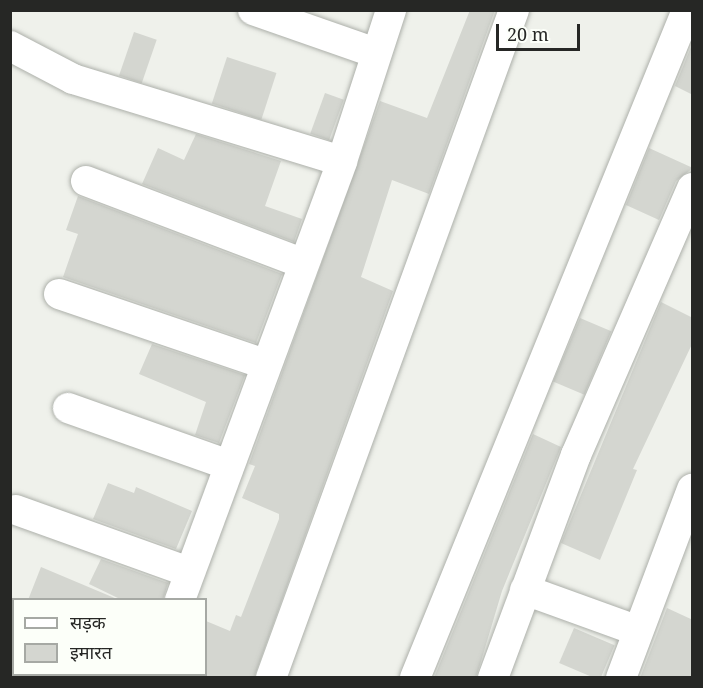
<!DOCTYPE html>
<meta charset="utf-8">
<style>
body{margin:0}
#map{position:relative;width:703px;height:688px;overflow:hidden;background:#eff1eb;font-family:"Noto Serif","Noto Sans Devanagari",serif}
div>[style]{position:absolute}
.building>*{inset:0;background:#d4d6d0;transform-origin:0 0}
.roads{filter:drop-shadow(0 0 2px #adb0aa) drop-shadow(0 0 2px #adb0aa)}
.minor>*{height:30px;margin:-15px;padding:0 15px;transform-origin:15px;border-radius:15px;background:#fff}
span{translate:-50% -50%;white-space:nowrap;text-align:center;line-height:1.15;-webkit-text-stroke:4.5px #fcfff9;paint-order:stroke}
.frame{position:absolute;inset:0;border:12px solid #262725;pointer-events:none}
.legend{position:absolute;left:12px;top:598px;width:195px;height:78px;box-sizing:border-box;background:#fcfff9;border:2px solid #a6a9a4;margin:0;padding:8px 10px;list-style:none;font-size:18px;color:#262725}
.legend li{display:flex;align-items:center;gap:12px;height:30px}
.legend b{width:30px;border:2px solid #a6a9a4}
.scale{position:absolute;left:496px;top:24px;width:84px;height:27px;box-sizing:border-box;border:3px solid #262725;border-top:0;padding-left:8px;font-size:18px;line-height:21px;white-space:nowrap;color:#262725;-webkit-text-stroke:4px #fcfff9;paint-order:stroke}
</style>
<div id="map">
<div class="building">
<div style="clip-path:polygon(470px 10px,495px 10px,429px 194px,392px 180px,361px 277px,393px 291px,254px 678px,206px 678px,206px 621px,230px 631px,236px 615px,241px 617px,279px 519px,279px 514px,242px 498px,255px 466px,249px 464px,380px 101px,427px 118px)"></div>
<div style="left:134px;top:32px;width:24px;height:46px;rotate:19deg"></div>
<div style="clip-path:polygon(693px 42px,693px 95px,675px 86px)"></div>
<div style="left:227px;top:57px;width:52px;height:49px;rotate:18deg"></div>
<div style="left:325px;top:93px;width:20px;height:43px;rotate:20deg"></div>
<div style="clip-path:polygon(196px 134px,281px 161px,265px 206px,302px 219px,294px 242px,142px 184px,158px 148px,184px 160px)"></div>
<div style="clip-path:polygon(649px 148px,693px 168px,676px 181px,659px 220px,626px 205px)"></div>
<div style="clip-path:polygon(78px 196px,282px 274px,256px 343px,63px 277px,78px 234px,66px 230px)"></div>
<div style="clip-path:polygon(661px 302px,693px 318px,693px 342px,633px 469px,637px 470px,600px 560px,561px 543px)"></div>
<div style="left:580px;top:318px;width:34px;height:69px;rotate:23deg"></div>
<div style="clip-path:polygon(152px 344px,245px 375px,219px 443px,195px 435px,206px 402px,139px 374px)"></div>
<div style="clip-path:polygon(533px 434px,561px 447px,502px 591px,476px 678px,434px 678px)"></div>
<div style="clip-path:polygon(108px 483px,134px 493px,136px 487px,192px 511px,176px 549px,93px 519px)"></div>
<div style="clip-path:polygon(101px 559px,168px 583px,163px 600px,122px 600px,89px 584px)"></div>
<div style="clip-path:polygon(41px 567px,117px 599px,117px 600px,28px 600px)"></div>
<div style="clip-path:polygon(667px 608px,693px 620px,693px 678px,640px 678px)"></div>
<div style="left:574px;top:628px;width:44px;height:38px;rotate:23deg"></div>
</div>
<div class="roads">
<div class="minor">
<div style="left:253px;top:10px;width:130px;rotate:19.3deg"></div>
<div style="left:10px;top:46px;width:71px;rotate:27.6deg"></div>
<div style="left:73px;top:79px;width:281px;rotate:17deg"></div>
<div style="left:86px;top:181px;width:233px;rotate:20.8deg"></div>
<div style="left:59px;top:294px;width:218px;rotate:18.8deg"></div>
<div style="left:68px;top:408px;width:171px;rotate:19.5deg"></div>
<div style="left:16px;top:510px;width:184px;rotate:19.7deg"></div>
<div style="left:525px;top:590px;width:120px;rotate:19.9deg"></div>
<div style="left:180px;top:600px;width:468px;rotate:-69.7deg"></div>
<div style="left:342px;top:161px;width:159px;rotate:-72deg"></div>
<div style="left:10px;top:618px;width:4px;rotate:14deg"></div>
<div style="left:150px;top:678px;width:4px;rotate:-76deg"></div>
<div style="left:271px;top:678px;width:711px;rotate:-70.01deg"></div>
<div style="left:415px;top:678px;width:721px;rotate:-67.84deg"></div>
<div style="left:493px;top:678px;width:238px;rotate:-69.6deg"></div>
<div style="left:576px;top:455px;width:291px;rotate:-66.5deg"></div>
<div style="left:621px;top:678px;width:202px;rotate:-69.4deg"></div>
</div>
</div>
<div class="frame"></div>
<ul class="legend">
<li><b style="height:8px;background:#fff"></b>सड़क</li>
<li><b style="height:16px;background:#d4d6d0"></b>इमारत</li>
</ul>
<div class="scale">20 m</div>
</div>
